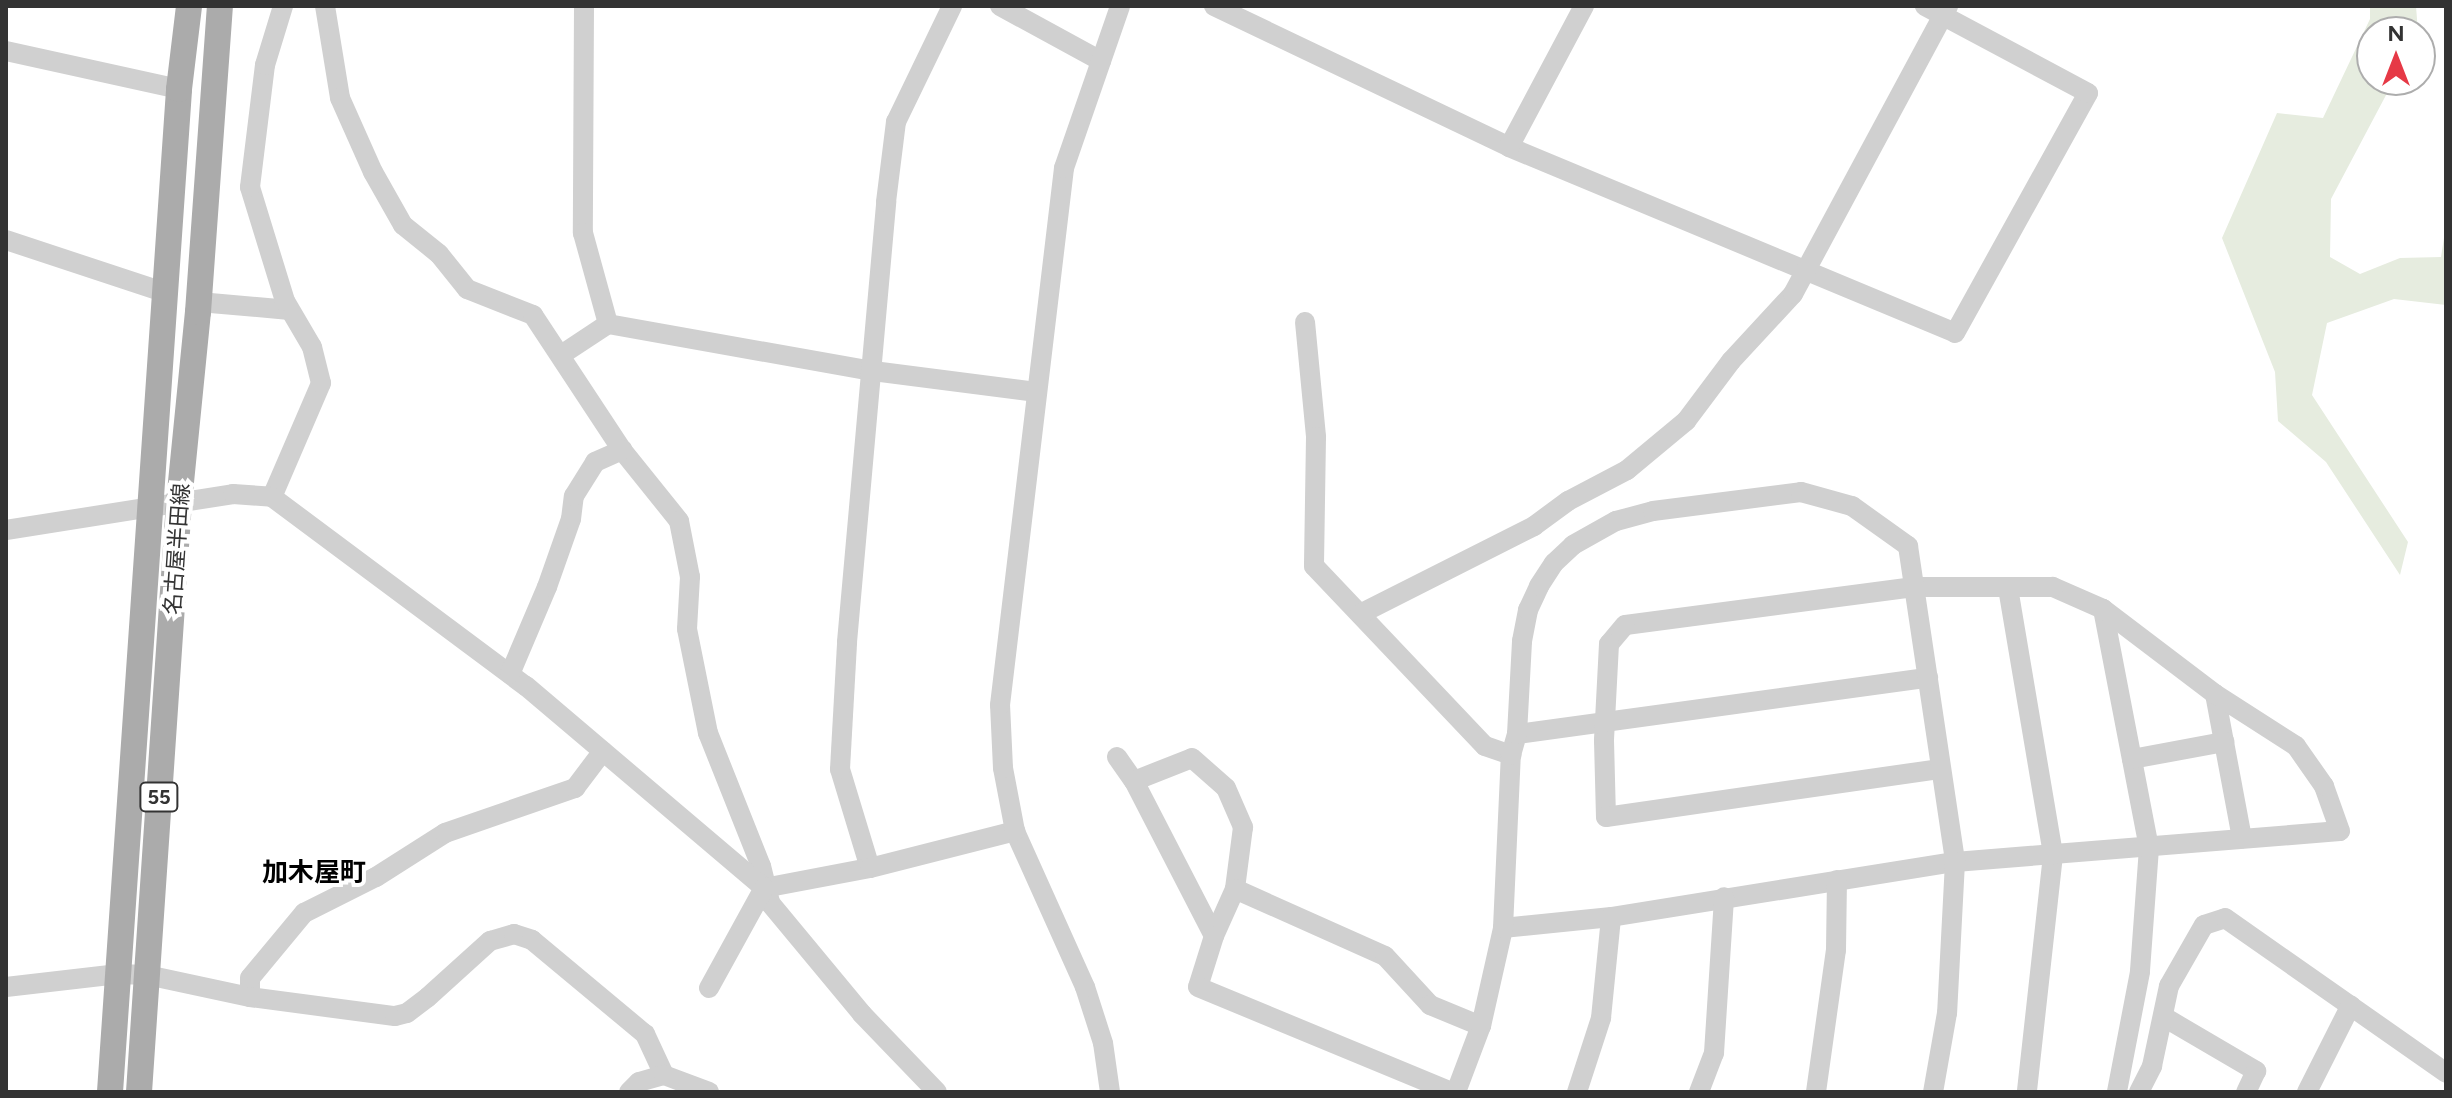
<!DOCTYPE html>
<meta charset="utf-8">
<style>
body{margin:0}
#map{position:relative;width:2452px;height:1098px;overflow:hidden;background:#fff;font-family:Figtree,"Noto Sans JP",sans-serif}
div>[style]{position:absolute}
.green>*{inset:0;background:#e6ecdf}
.minor>*{height:20px;margin:-10px;padding:0 10px;transform-origin:10px;border-radius:10px;background:#d0d0d0}
.major>*{height:26px;margin:-13px;padding:0 13px;transform-origin:13px;border-radius:13px;background:#ababab}
span{translate:-50% -50%;white-space:nowrap;text-align:center;line-height:1.15;-webkit-text-stroke:8px #fff;paint-order:stroke}
.shield-label span{padding:2px 6px;background:#fff;border:2px solid;border-radius:6px;-webkit-text-stroke-width:0}
.shield-label{font-size:20px;color:#333;font-weight:700}
.street-label{font-size:22px;color:#333}
.quarter-label{font-size:26px;color:#000;font-weight:700}
.frame{position:absolute;inset:0;border:8px solid #333;pointer-events:none}
.north{position:absolute;left:2356px;top:16px;width:80px;height:80px;box-sizing:border-box;background:#fff;border:2px solid #adadad;border-radius:50%;rotate:0deg;font-size:22px;font-weight:700;line-height:32px;text-align:center;color:#333}
.north::after{content:'';display:block;margin:auto;width:28px;height:36px;background:#e63946;clip-path:polygon(50% 0,100% 100%,50% 72%,0 100%)}
</style>
<div id="map">
<div class="green">
<div style="clip-path:polygon(2370px 6px,2416px 6px,2418px 32px,2372px 32px,2372px 80px,2394px 80px,2331px 199px,2330px 257px,2360px 274px,2400px 258px,2441px 257px,2446px 225px,2446px 305px,2394px 299px,2327px 323px,2312px 395px,2408px 542px,2400px 575px,2326px 462px,2278px 421px,2275px 372px,2222px 238px,2277px 113px,2323px 118px,2370px 19px)"></div>
</div>
<div class="minor">
<div style="left:325px;top:6px;width:93px;rotate:80.7deg"></div>
<div style="left:340px;top:98px;width:81px;rotate:66deg"></div>
<div style="left:373px;top:172px;width:61px;rotate:60.5deg"></div>
<div style="left:403px;top:225px;width:46px;rotate:38.9deg"></div>
<div style="left:439px;top:254px;width:45px;rotate:51.3deg"></div>
<div style="left:467px;top:289px;width:71px;rotate:21.5deg"></div>
<div style="left:533px;top:315px;width:162px;rotate:56.6deg"></div>
<div style="left:622px;top:450px;width:91px;rotate:51.2deg"></div>
<div style="left:679px;top:521px;width:57px;rotate:78.9deg"></div>
<div style="left:690px;top:577px;width:52px;rotate:93.3deg"></div>
<div style="left:687px;top:629px;width:106px;rotate:78.6deg"></div>
<div style="left:708px;top:733px;width:143px;rotate:68.3deg"></div>
<div style="left:761px;top:866px;width:38px;rotate:76deg"></div>
<div style="left:770px;top:903px;width:144px;rotate:50.3deg"></div>
<div style="left:862px;top:1014px;width:108px;rotate:46.1deg"></div>
<div style="left:584px;top:6px;width:227px;rotate:90.3deg"></div>
<div style="left:583px;top:233px;width:94px;rotate:74.6deg"></div>
<div style="left:1000px;top:6px;width:115px;rotate:28.6deg"></div>
<div style="left:1214px;top:6px;width:327px;rotate:25.5deg"></div>
<div style="left:1509px;top:147px;width:483px;rotate:22.6deg"></div>
<div style="left:1955px;top:333px;width:274px;rotate:-61deg"></div>
<div style="left:2088px;top:93px;width:185px;rotate:-151.9deg"></div>
<div style="left:6px;top:51px;width:177px;rotate:12.4deg"></div>
<div style="left:1509px;top:147px;width:160px;rotate:-62deg"></div>
<div style="left:6px;top:240px;width:169px;rotate:18.3deg"></div>
<div style="left:199px;top:302px;width:91px;rotate:5deg"></div>
<div style="left:1305px;top:322px;width:116px;rotate:84.5deg"></div>
<div style="left:1316px;top:437px;width:129px;rotate:90.9deg"></div>
<div style="left:1314px;top:566px;width:248px;rotate:46.5deg"></div>
<div style="left:1485px;top:746px;width:28px;rotate:19deg"></div>
<div style="left:561px;top:355px;width:56px;rotate:-33.4deg"></div>
<div style="left:608px;top:324px;width:269px;rotate:10.1deg"></div>
<div style="left:873px;top:371px;width:165px;rotate:7.3deg"></div>
<div style="left:272px;top:497px;width:124px;rotate:-66.7deg"></div>
<div style="left:321px;top:383px;width:37px;rotate:-104deg"></div>
<div style="left:312px;top:347px;width:53px;rotate:-120.4deg"></div>
<div style="left:285px;top:301px;width:119px;rotate:-107.1deg"></div>
<div style="left:250px;top:187px;width:123px;rotate:-83deg"></div>
<div style="left:265px;top:65px;width:62px;rotate:-73deg"></div>
<div style="left:6px;top:530px;width:230px;rotate:-9deg"></div>
<div style="left:233px;top:494px;width:39px;rotate:4deg"></div>
<div style="left:272px;top:497px;width:317px;rotate:36.7deg"></div>
<div style="left:526px;top:686px;width:312px;rotate:40.3deg"></div>
<div style="left:2008px;top:588px;width:271px;rotate:80.4deg"></div>
<div style="left:2053px;top:855px;width:238px;rotate:96.3deg"></div>
<div style="left:2103px;top:609px;width:243px;rotate:79.1deg"></div>
<div style="left:2149px;top:848px;width:124px;rotate:94.2deg"></div>
<div style="left:2140px;top:972px;width:122px;rotate:100.9deg"></div>
<div style="left:1360px;top:614px;width:195px;rotate:-26.8deg"></div>
<div style="left:1534px;top:526px;width:42px;rotate:-36.3deg"></div>
<div style="left:1568px;top:501px;width:67px;rotate:-27.7deg"></div>
<div style="left:1627px;top:470px;width:77px;rotate:-39.7deg"></div>
<div style="left:1686px;top:421px;width:75px;rotate:-53.1deg"></div>
<div style="left:1731px;top:361px;width:91px;rotate:-47.2deg"></div>
<div style="left:1793px;top:294px;width:327px;rotate:-61.7deg"></div>
<div style="left:510px;top:674px;width:95px;rotate:-67deg"></div>
<div style="left:547px;top:587px;width:72px;rotate:-70.6deg"></div>
<div style="left:571px;top:519px;width:23px;rotate:-83deg"></div>
<div style="left:574px;top:496px;width:40px;rotate:-58deg"></div>
<div style="left:595px;top:462px;width:30px;rotate:-24deg"></div>
<div style="left:2215px;top:694px;width:147px;rotate:79.4deg"></div>
<div style="left:1517px;top:734px;width:415px;rotate:-7.8deg"></div>
<div style="left:1117px;top:757px;width:29px;rotate:55deg"></div>
<div style="left:1134px;top:781px;width:62px;rotate:-21.6deg"></div>
<div style="left:1192px;top:758px;width:45px;rotate:41.4deg"></div>
<div style="left:1226px;top:788px;width:43px;rotate:66.4deg"></div>
<div style="left:1243px;top:827px;width:63px;rotate:97.4deg"></div>
<div style="left:1235px;top:889px;width:164px;rotate:24.1deg"></div>
<div style="left:1385px;top:956px;width:67px;rotate:47.4deg"></div>
<div style="left:1430px;top:1005px;width:55px;rotate:22.4deg"></div>
<div style="left:2132px;top:759px;width:94px;rotate:-10.5deg"></div>
<div style="left:1134px;top:781px;width:174px;rotate:62.7deg"></div>
<div style="left:1214px;top:936px;width:51px;rotate:-65.9deg"></div>
<div style="left:870px;top:868px;width:103px;rotate:-106.9deg"></div>
<div style="left:840px;top:769px;width:127px;rotate:-86.8deg"></div>
<div style="left:847px;top:642px;width:442px;rotate:-84.9deg"></div>
<div style="left:886px;top:202px;width:81px;rotate:-82.9deg"></div>
<div style="left:896px;top:122px;width:129px;rotate:-64.2deg"></div>
<div style="left:764px;top:888px;width:108px;rotate:-10.7deg"></div>
<div style="left:870px;top:868px;width:150px;rotate:-14.3deg"></div>
<div style="left:1503px;top:928px;width:109px;rotate:-5.8deg"></div>
<div style="left:1611px;top:917px;width:348px;rotate:-9.1deg"></div>
<div style="left:1955px;top:862px;width:386px;rotate:-4.6deg"></div>
<div style="left:2340px;top:831px;width:48px;rotate:-109.6deg"></div>
<div style="left:2324px;top:786px;width:49px;rotate:-125deg"></div>
<div style="left:2296px;top:746px;width:96px;rotate:-147.3deg"></div>
<div style="left:2215px;top:694px;width:141px;rotate:-142.8deg"></div>
<div style="left:2103px;top:609px;width:55px;rotate:-156.3deg"></div>
<div style="left:2053px;top:587px;width:139px;rotate:180deg"></div>
<div style="left:1914px;top:587px;width:291px;rotate:172.5deg"></div>
<div style="left:1625px;top:625px;width:25px;rotate:130deg"></div>
<div style="left:1609px;top:644px;width:97px;rotate:93deg"></div>
<div style="left:1604px;top:741px;width:76px;rotate:88.5deg"></div>
<div style="left:1606px;top:817px;width:338px;rotate:-8.2deg"></div>
<div style="left:1214px;top:936px;width:53px;rotate:107.4deg"></div>
<div style="left:1198px;top:987px;width:275px;rotate:22.5deg"></div>
<div style="left:6px;top:987px;width:113px;rotate:-6.6deg"></div>
<div style="left:118px;top:974px;width:29px;rotate:2deg"></div>
<div style="left:147px;top:975px;width:105px;rotate:12.1deg"></div>
<div style="left:250px;top:997px;width:146px;rotate:7.5deg"></div>
<div style="left:395px;top:1016px;width:12px;rotate:-14deg"></div>
<div style="left:407px;top:1013px;width:26px;rotate:-37deg"></div>
<div style="left:428px;top:997px;width:84px;rotate:-42.1deg"></div>
<div style="left:490px;top:941px;width:25px;rotate:-16deg"></div>
<div style="left:514px;top:934px;width:19px;rotate:18deg"></div>
<div style="left:532px;top:940px;width:147px;rotate:39.8deg"></div>
<div style="left:645px;top:1034px;width:45px;rotate:65.1deg"></div>
<div style="left:709px;top:988px;width:114px;rotate:-61.2deg"></div>
<div style="left:250px;top:997px;width:19px;rotate:-90deg"></div>
<div style="left:250px;top:978px;width:85px;rotate:-50.3deg"></div>
<div style="left:304px;top:913px;width:80px;rotate:-26.6deg"></div>
<div style="left:376px;top:877px;width:82px;rotate:-32.5deg"></div>
<div style="left:445px;top:833px;width:138px;rotate:-19.1deg"></div>
<div style="left:575px;top:788px;width:46px;rotate:-52.9deg"></div>
<div style="left:2164px;top:1017px;width:107px;rotate:30.4deg"></div>
<div style="left:2256px;top:1071px;width:23px;rotate:115deg"></div>
<div style="left:629px;top:1092px;width:14px;rotate:-45deg"></div>
<div style="left:639px;top:1082px;width:26px;rotate:-16deg"></div>
<div style="left:664px;top:1075px;width:48px;rotate:20.7deg"></div>
<div style="left:1110px;top:1092px;width:49px;rotate:-98.1deg"></div>
<div style="left:1103px;top:1043px;width:59px;rotate:-107.8deg"></div>
<div style="left:1085px;top:987px;width:171px;rotate:-114.2deg"></div>
<div style="left:1015px;top:831px;width:64px;rotate:-100.8deg"></div>
<div style="left:1003px;top:768px;width:63px;rotate:-92.7deg"></div>
<div style="left:1000px;top:705px;width:541px;rotate:-83.2deg"></div>
<div style="left:1064px;top:168px;width:171px;rotate:-70.9deg"></div>
<div style="left:1456px;top:1092px;width:71px;rotate:-69.3deg"></div>
<div style="left:1481px;top:1026px;width:100px;rotate:-77.3deg"></div>
<div style="left:1503px;top:928px;width:173px;rotate:-87.4deg"></div>
<div style="left:1511px;top:755px;width:22px;rotate:-74deg"></div>
<div style="left:1517px;top:734px;width:93px;rotate:-86.9deg"></div>
<div style="left:1522px;top:641px;width:32px;rotate:-79deg"></div>
<div style="left:1528px;top:610px;width:26px;rotate:-65deg"></div>
<div style="left:1539px;top:586px;width:27px;rotate:-57deg"></div>
<div style="left:1554px;top:563px;width:26px;rotate:-43deg"></div>
<div style="left:1573px;top:545px;width:49px;rotate:-29.2deg"></div>
<div style="left:1616px;top:521px;width:38px;rotate:-15deg"></div>
<div style="left:1653px;top:511px;width:149px;rotate:-7.3deg"></div>
<div style="left:1801px;top:492px;width:53px;rotate:15.4deg"></div>
<div style="left:1852px;top:506px;width:69px;rotate:35.5deg"></div>
<div style="left:1908px;top:546px;width:319px;rotate:81.5deg"></div>
<div style="left:1955px;top:862px;width:151px;rotate:93deg"></div>
<div style="left:1947px;top:1013px;width:80px;rotate:100deg"></div>
<div style="left:1577px;top:1092px;width:78px;rotate:-72deg"></div>
<div style="left:1601px;top:1018px;width:101px;rotate:-84.3deg"></div>
<div style="left:1699px;top:1092px;width:42px;rotate:-69deg"></div>
<div style="left:1714px;top:1053px;width:156px;rotate:-86.3deg"></div>
<div style="left:1816px;top:1092px;width:143px;rotate:-82deg"></div>
<div style="left:1836px;top:950px;width:70px;rotate:-89.2deg"></div>
<div style="left:2139px;top:1092px;width:29px;rotate:-63deg"></div>
<div style="left:2152px;top:1066px;width:82px;rotate:-78deg"></div>
<div style="left:2169px;top:986px;width:70px;rotate:-60.2deg"></div>
<div style="left:2204px;top:925px;width:22px;rotate:-18deg"></div>
<div style="left:2225px;top:918px;width:270px;rotate:35deg"></div>
<div style="left:2307px;top:1092px;width:97px;rotate:-63.2deg"></div>
</div>
<div class="major">
<div style="left:110px;top:1092px;width:1005px;rotate:-86.06deg"></div>
<div style="left:179px;top:89px;width:84px;rotate:-83.1deg"></div>
<div style="left:139px;top:1092px;width:591px;rotate:-86.12deg"></div>
<div style="left:179px;top:502px;width:191px;rotate:-84.3deg"></div>
<div style="left:198px;top:312px;width:307px;rotate:-85.9deg"></div>
</div>
<div class="shield-label">
<span style="left:159px;top:797px">55</span>
</div>
<div class="street-label">
<span style="left:177px;top:549px;rotate:-86deg">名古屋半田線</span>
</div>
<div class="quarter-label">
<span style="left:314px;top:873px">加木屋町</span>
</div>
<div class="frame"></div>
<div class="north">N</div>
</div>
